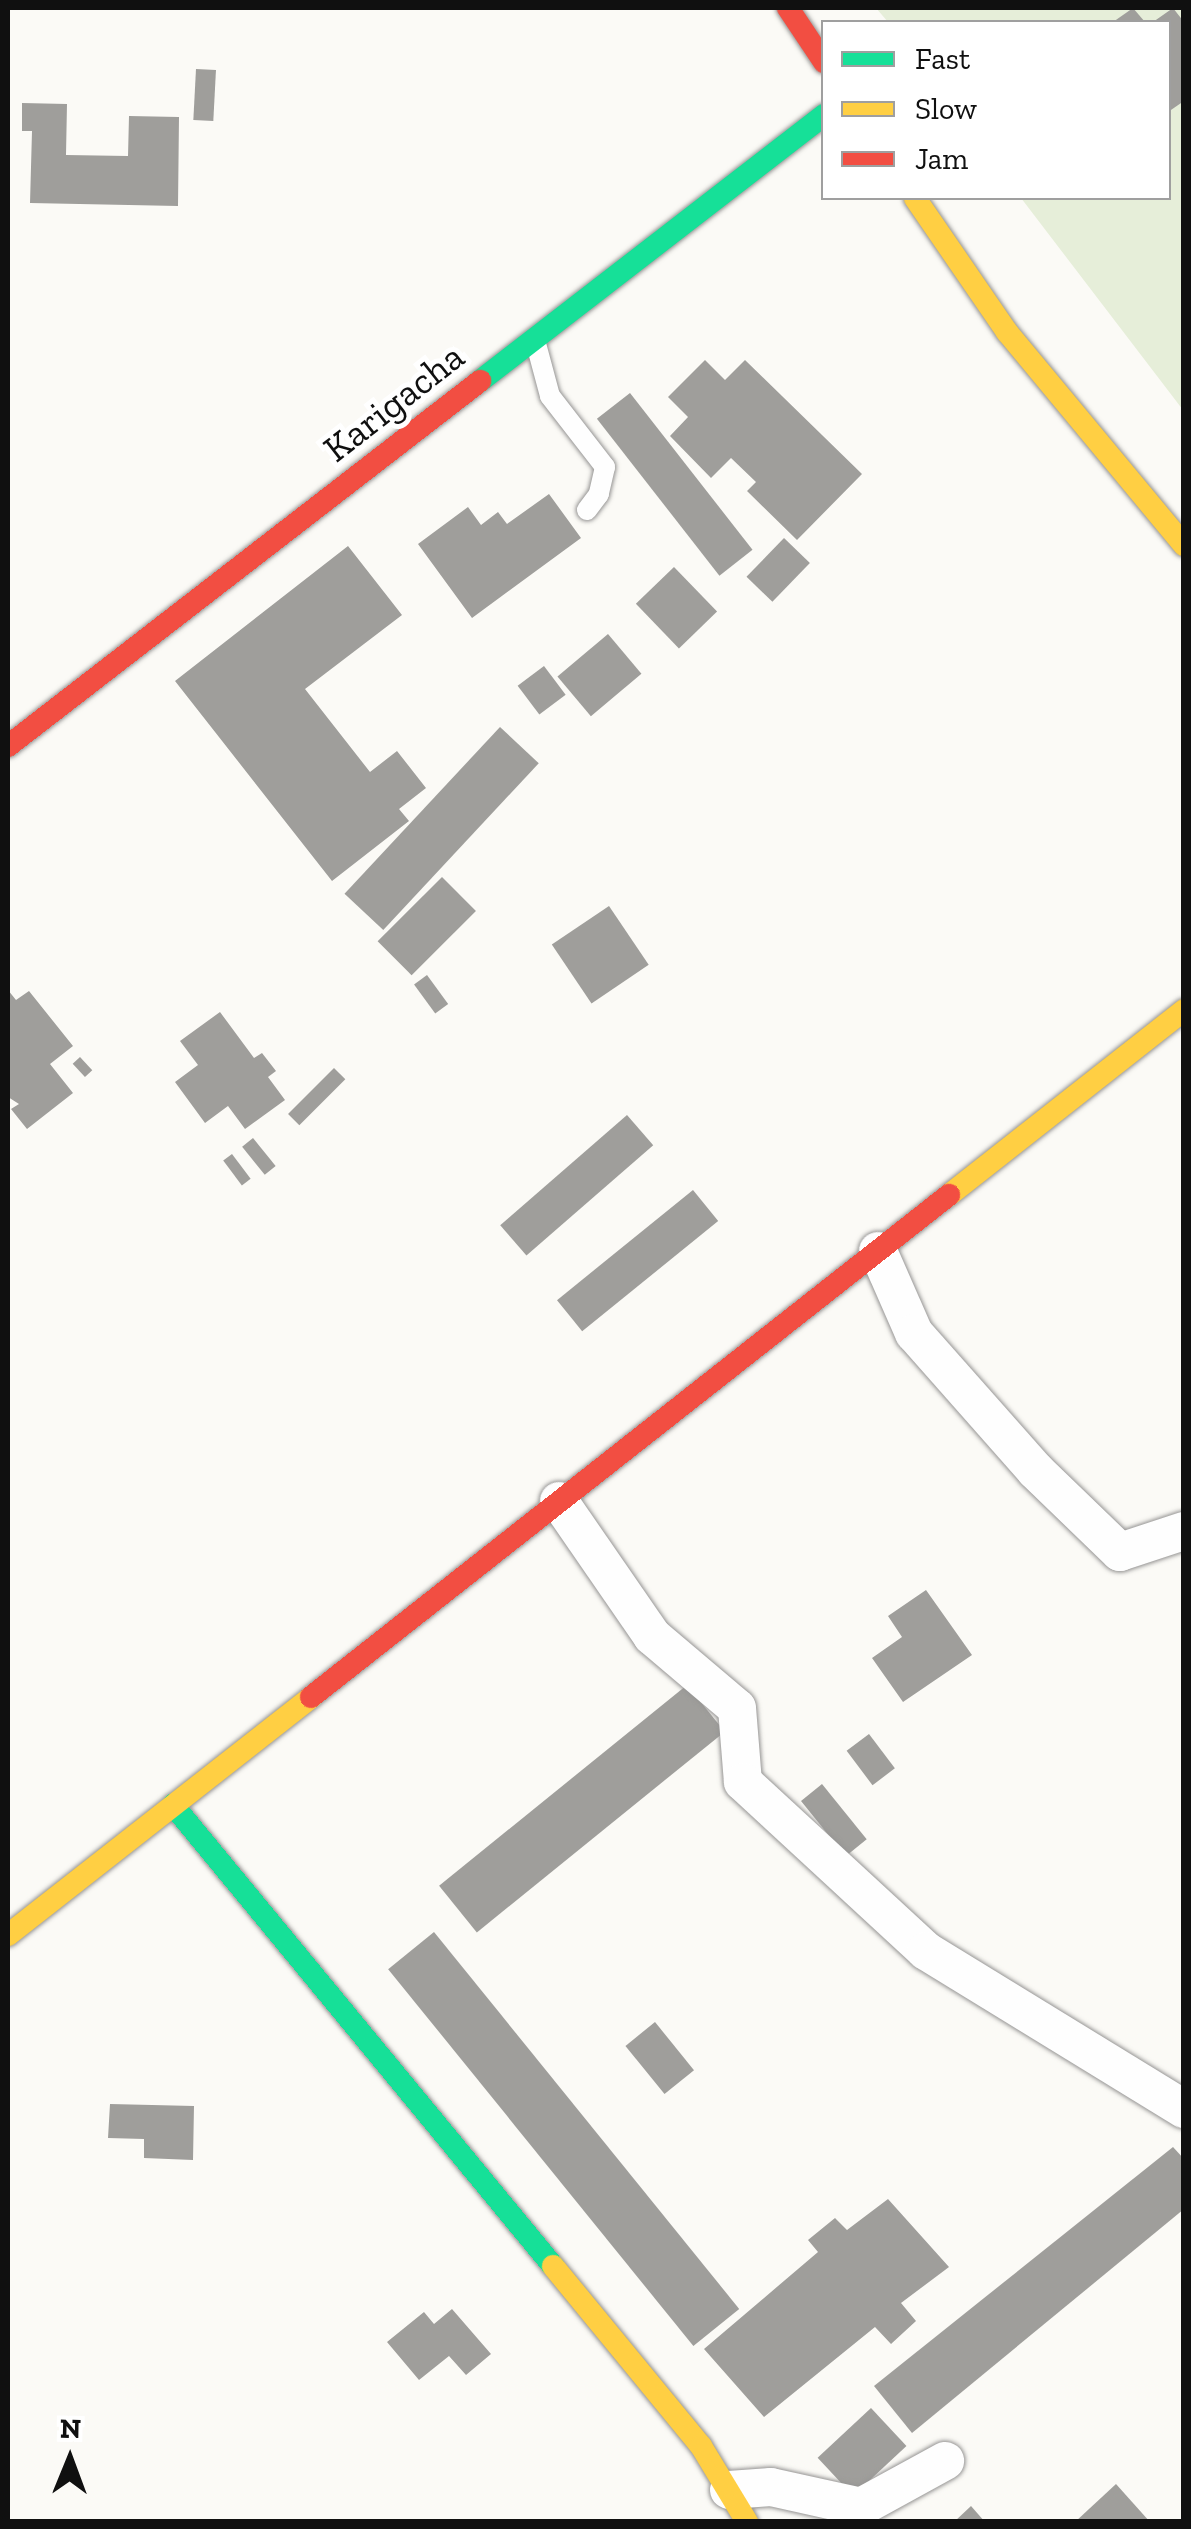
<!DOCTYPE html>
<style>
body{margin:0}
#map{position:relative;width:1191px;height:2529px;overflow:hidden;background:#fbfaf6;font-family:"Zilla Slab",serif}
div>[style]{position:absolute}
.green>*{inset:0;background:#e6eed9}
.building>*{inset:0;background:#9f9e9b;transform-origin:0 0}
.roads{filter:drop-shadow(0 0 2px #969594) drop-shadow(0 0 2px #969594)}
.lane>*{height:20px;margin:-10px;padding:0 10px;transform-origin:10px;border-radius:10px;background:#fefefe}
.street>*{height:38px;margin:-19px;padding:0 19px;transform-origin:19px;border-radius:19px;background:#fefefe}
.fast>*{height:22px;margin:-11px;padding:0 11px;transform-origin:11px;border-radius:11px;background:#16e098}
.slow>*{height:22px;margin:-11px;padding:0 11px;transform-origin:11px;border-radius:11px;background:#ffcf43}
.jam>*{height:22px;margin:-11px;padding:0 11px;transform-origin:11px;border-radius:11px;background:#f24e42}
span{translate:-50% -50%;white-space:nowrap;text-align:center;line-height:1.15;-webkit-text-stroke:10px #fff;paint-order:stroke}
.street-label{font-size:38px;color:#101010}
.frame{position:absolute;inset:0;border:10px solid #101010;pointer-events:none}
.legend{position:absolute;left:821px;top:20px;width:350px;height:180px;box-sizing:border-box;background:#fff;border:2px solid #9f9f9f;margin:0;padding:12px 18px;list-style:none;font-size:30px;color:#101010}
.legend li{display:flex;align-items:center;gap:20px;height:50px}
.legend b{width:50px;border:2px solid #9f9f9f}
.north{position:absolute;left:20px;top:2409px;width:100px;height:100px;-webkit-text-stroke:8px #fff;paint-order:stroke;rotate:1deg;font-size:28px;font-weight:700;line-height:40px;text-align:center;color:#101010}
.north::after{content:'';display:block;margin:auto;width:35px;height:45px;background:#101010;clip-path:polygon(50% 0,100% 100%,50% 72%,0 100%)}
</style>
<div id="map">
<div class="green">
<div style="clip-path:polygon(876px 8px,1183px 8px,1183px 410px,1021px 198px,1168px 198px,1168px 22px,888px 22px)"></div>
</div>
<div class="building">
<div style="clip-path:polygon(1133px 8px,1145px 22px,1113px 22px)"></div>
<div style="clip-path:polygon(1173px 8px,1184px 22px,1184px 101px,1168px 112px,1168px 22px,1153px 22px)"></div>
<div style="left:196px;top:69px;width:20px;height:51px;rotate:3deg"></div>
<div style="clip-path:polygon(22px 103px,67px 104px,66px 155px,128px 156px,129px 116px,179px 117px,178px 206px,30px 203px,32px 131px,22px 131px)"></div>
<div style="clip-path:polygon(705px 360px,725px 380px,745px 360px,862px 474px,797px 540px,747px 491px,756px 482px,731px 458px,711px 478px,670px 436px,688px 417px,668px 397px)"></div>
<div style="left:630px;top:393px;width:199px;height:42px;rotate:52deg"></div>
<div style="clip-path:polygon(549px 494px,581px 538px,472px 618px,418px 544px,468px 507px,481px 525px,498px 512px,507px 524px)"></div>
<div style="left:784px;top:538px;width:36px;height:54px;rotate:44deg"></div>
<div style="clip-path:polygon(348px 546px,402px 615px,305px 689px,370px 772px,397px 751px,426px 788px,399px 809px,409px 821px,332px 881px,175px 681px)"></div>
<div style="left:674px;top:567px;width:62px;height:53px;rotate:46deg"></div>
<div style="left:608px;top:634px;width:52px;height:66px;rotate:50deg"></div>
<div style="left:544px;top:666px;width:36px;height:33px;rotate:53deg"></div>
<div style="left:500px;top:727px;width:53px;height:228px;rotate:43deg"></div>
<div style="left:442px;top:877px;width:48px;height:91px;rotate:45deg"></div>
<div style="left:609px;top:906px;width:71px;height:69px;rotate:56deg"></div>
<div style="left:427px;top:975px;width:36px;height:16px;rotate:54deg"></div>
<div style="clip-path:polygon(8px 990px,16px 1000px,29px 991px,73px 1046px,50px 1064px,73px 1093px,27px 1129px,11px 1109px,19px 1104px,8px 1097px)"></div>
<div style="clip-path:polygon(220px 1012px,254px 1058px,262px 1053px,276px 1071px,268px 1077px,285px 1100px,245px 1129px,228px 1106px,205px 1123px,175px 1082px,198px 1065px,180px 1041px)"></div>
<div style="left:80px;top:1057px;width:18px;height:10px;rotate:47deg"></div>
<div style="left:334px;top:1068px;width:16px;height:65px;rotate:45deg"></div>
<div style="left:627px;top:1115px;width:40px;height:168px;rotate:49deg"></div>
<div style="left:253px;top:1138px;width:36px;height:14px;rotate:51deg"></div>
<div style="left:232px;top:1154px;width:31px;height:11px;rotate:53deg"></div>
<div style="left:693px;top:1190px;width:40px;height:175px;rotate:51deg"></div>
<div style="clip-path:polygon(926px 1590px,972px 1655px,903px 1702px,872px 1658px,902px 1637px,888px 1616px)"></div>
<div style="left:687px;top:1685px;width:60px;height:319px;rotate:51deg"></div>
<div style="left:869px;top:1734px;width:43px;height:28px;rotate:53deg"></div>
<div style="left:822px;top:1784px;width:71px;height:27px;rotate:51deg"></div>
<div style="left:434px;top:1932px;width:485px;height:59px;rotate:51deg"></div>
<div style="left:655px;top:2022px;width:62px;height:38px;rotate:51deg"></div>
<div style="clip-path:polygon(110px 2104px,194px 2106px,193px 2160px,144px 2158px,144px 2139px,108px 2138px)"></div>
<div style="clip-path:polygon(1173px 2147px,1184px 2159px,1184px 2209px,912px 2433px,874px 2386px)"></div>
<div style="clip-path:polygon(888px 2199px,949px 2267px,901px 2303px,916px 2321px,891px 2344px,875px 2327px,764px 2417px,704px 2349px,818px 2252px,808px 2240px,835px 2218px,847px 2230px)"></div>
<div style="clip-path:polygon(452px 2309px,491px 2354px,466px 2375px,449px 2356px,419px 2380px,387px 2342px,424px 2312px,434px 2324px)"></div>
<div style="left:871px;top:2408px;width:52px;height:73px;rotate:47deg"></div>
<div style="clip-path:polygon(1116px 2484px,1150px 2522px,1075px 2522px)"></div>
<div style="clip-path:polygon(971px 2506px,985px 2522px,954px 2522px)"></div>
</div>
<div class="roads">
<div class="lane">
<div style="left:535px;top:340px;width:58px;rotate:75deg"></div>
<div style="left:550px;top:396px;width:90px;rotate:52.2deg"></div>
<div style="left:605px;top:467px;width:28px;rotate:103deg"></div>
<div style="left:599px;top:494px;width:20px;rotate:127deg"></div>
</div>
<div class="street">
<div style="left:878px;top:1251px;width:90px;rotate:66.3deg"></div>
<div style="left:914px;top:1333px;width:183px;rotate:48.5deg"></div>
<div style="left:1035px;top:1470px;width:118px;rotate:44deg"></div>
<div style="left:1120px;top:1552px;width:67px;rotate:-18.2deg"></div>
<div style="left:559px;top:1501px;width:164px;rotate:55.4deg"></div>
<div style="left:652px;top:1636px;width:111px;rotate:40.3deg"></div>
<div style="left:737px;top:1708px;width:74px;rotate:85.4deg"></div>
<div style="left:743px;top:1782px;width:249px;rotate:42.7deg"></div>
<div style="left:926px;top:1951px;width:303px;rotate:31.5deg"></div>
<div style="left:729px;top:2490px;width:42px;rotate:-4.1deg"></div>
<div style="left:771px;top:2487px;width:92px;rotate:12.5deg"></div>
<div style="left:861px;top:2507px;width:96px;rotate:-28.7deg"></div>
</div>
<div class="fast">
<div style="left:480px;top:381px;width:435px;rotate:-37.7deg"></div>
<div style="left:173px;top:1805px;width:597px;rotate:50.5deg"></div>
</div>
<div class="slow">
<div style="left:915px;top:198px;width:163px;rotate:55.5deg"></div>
<div style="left:1007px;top:332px;width:277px;rotate:50.3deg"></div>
<div style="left:949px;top:1195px;width:299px;rotate:-38.2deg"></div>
<div style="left:8px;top:1935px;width:385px;rotate:-38.1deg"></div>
<div style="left:553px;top:2266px;width:233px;rotate:50.6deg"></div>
<div style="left:701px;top:2446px;width:89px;rotate:58.8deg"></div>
</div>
<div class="jam">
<div style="left:788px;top:8px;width:65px;rotate:56.3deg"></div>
<div style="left:8px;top:746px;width:597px;rotate:-37.71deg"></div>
<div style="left:311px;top:1697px;width:812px;rotate:-38.2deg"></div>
</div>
</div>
<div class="street-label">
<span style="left:394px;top:403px;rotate:-38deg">Karigacha</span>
</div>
<div class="frame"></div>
<ul class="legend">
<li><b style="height:12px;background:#16e098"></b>Fast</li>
<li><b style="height:12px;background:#ffcf43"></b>Slow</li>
<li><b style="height:12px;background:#f24e42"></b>Jam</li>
</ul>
<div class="north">N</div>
</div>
